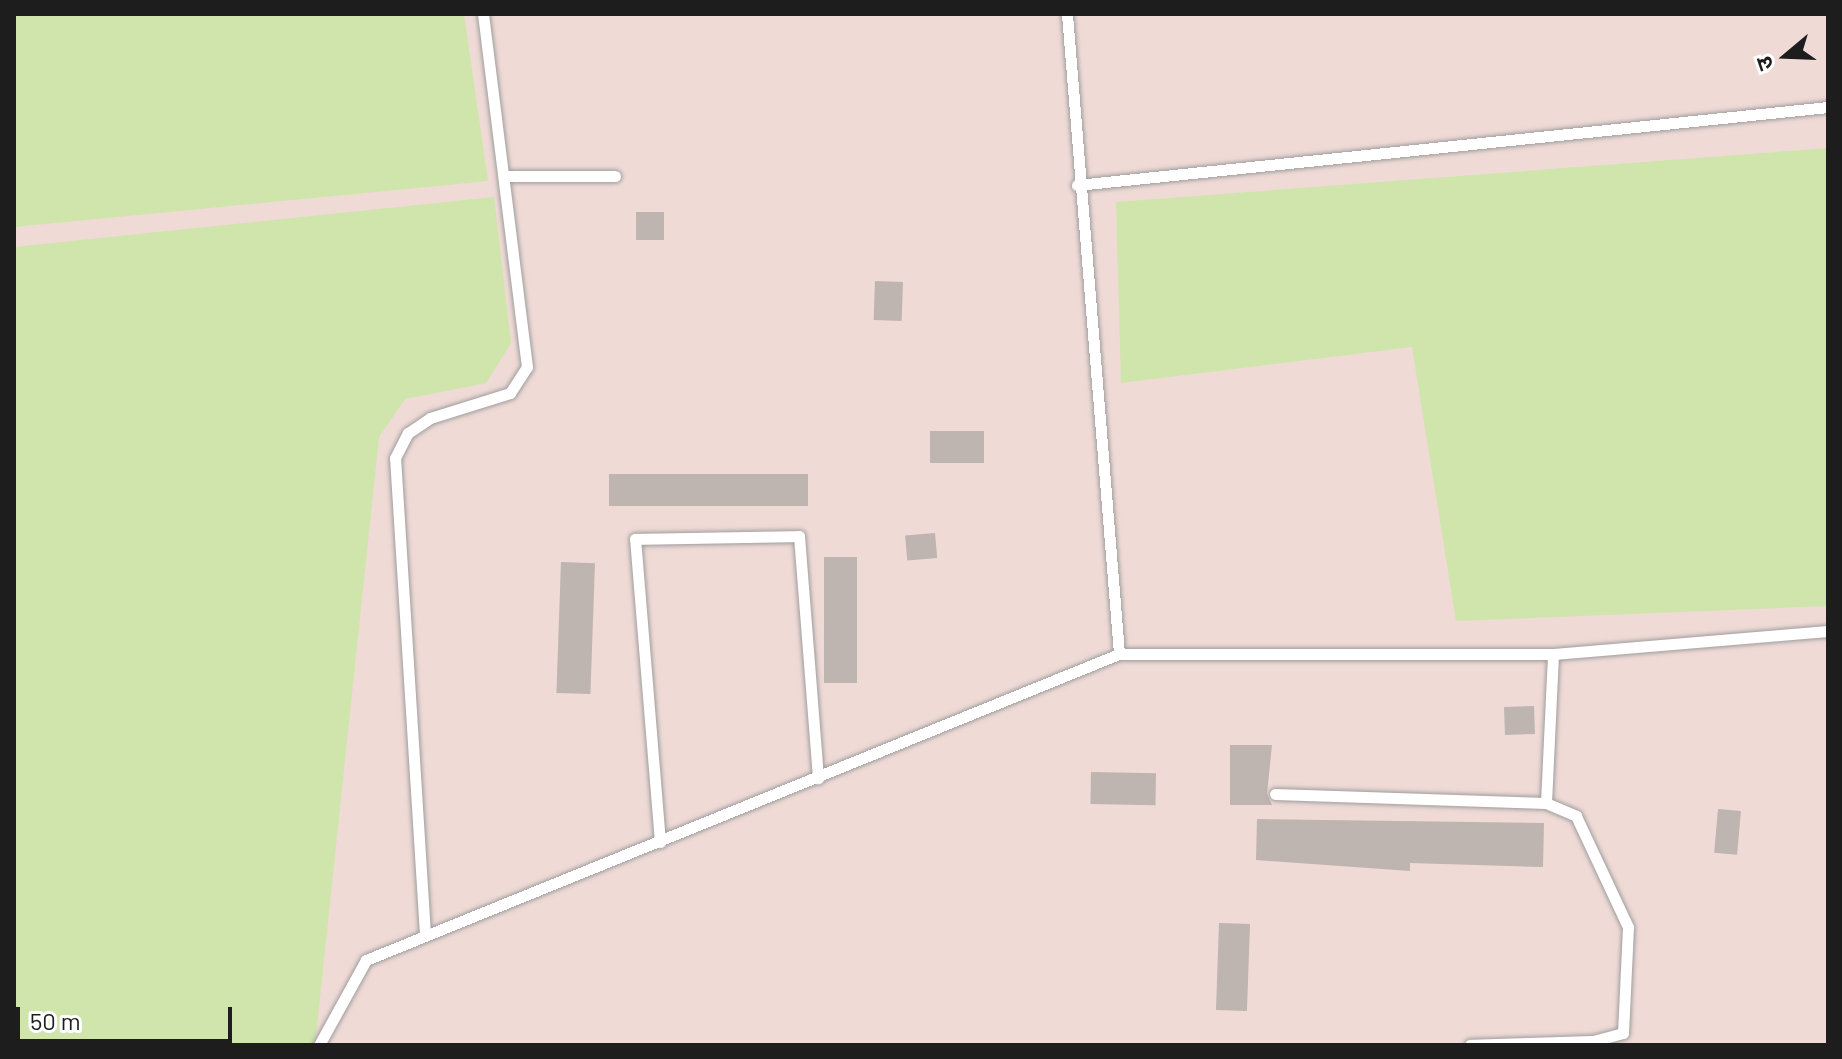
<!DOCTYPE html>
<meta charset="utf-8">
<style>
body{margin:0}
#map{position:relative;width:1842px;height:1059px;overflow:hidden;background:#ede8e3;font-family:Barlow,"Noto Sans Devanagari",sans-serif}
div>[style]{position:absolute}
.military>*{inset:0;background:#efdad6;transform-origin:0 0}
.grass>*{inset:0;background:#cfe5ab}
.building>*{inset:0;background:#beb4b0;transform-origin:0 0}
.roads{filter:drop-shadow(0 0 2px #9e9e9e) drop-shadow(0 0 2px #9e9e9e)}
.service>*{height:11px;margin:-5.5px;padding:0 5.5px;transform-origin:5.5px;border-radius:5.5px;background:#fff}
span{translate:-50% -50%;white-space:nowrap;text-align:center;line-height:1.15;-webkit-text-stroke:6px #fff;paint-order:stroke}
.frame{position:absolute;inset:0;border:16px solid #1d1d1d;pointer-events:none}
.north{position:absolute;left:1746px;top:16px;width:80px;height:80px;-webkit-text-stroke:6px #fff;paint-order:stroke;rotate:251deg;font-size:22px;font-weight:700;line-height:32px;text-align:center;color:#1d1d1d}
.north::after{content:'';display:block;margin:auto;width:28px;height:36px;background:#1d1d1d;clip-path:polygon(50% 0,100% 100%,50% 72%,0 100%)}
.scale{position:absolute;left:16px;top:1007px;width:216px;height:36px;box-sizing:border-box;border:4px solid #1d1d1d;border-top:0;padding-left:10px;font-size:24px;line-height:28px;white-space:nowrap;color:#1d1d1d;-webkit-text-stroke:6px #fff;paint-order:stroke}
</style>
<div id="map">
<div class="military">
<div style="left:14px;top:14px;width:1814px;height:1031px"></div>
</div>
<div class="grass">
<div style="clip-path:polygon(14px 14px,464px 14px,488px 181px,14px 227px)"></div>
<div style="clip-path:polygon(1828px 148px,1828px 606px,1456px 621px,1412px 347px,1121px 383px,1116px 202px)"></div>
<div style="clip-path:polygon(494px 197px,511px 343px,486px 383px,405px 399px,379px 437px,315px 1045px,14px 1045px,14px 247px)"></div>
</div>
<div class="building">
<div style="left:636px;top:212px;width:28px;height:28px"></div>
<div style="left:875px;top:281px;width:28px;height:39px;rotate:2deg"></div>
<div style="left:984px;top:431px;width:32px;height:54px;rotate:90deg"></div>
<div style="left:808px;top:474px;width:32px;height:199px;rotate:90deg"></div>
<div style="left:935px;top:533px;width:25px;height:30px;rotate:85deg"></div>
<div style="left:824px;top:557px;width:33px;height:126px"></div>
<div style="left:561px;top:562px;width:34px;height:131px;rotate:2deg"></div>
<div style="left:1534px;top:706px;width:28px;height:30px;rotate:88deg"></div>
<div style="clip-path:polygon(1230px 745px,1272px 745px,1267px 794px,1272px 805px,1230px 805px)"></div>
<div style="left:1091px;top:772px;width:65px;height:32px;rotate:1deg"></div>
<div style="left:1718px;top:809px;width:23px;height:44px;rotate:5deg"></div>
<div style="clip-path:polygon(1257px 819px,1544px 823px,1543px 867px,1410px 863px,1410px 871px,1256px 860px)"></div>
<div style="left:1219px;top:923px;width:31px;height:87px;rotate:2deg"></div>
</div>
<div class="roads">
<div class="service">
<div style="left:1067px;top:14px;width:642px;rotate:85.35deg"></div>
<div style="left:505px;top:176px;width:110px"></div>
<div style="left:1077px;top:185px;width:755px;rotate:-5.93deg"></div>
<div style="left:1275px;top:794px;width:271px;rotate:1.9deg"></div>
<div style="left:1546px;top:803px;width:33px;rotate:23deg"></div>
<div style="left:1576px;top:816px;width:123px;rotate:64.9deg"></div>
<div style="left:1628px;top:927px;width:106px;rotate:92.7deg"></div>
<div style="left:1623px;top:1033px;width:30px;rotate:165deg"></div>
<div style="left:1594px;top:1041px;width:124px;rotate:178.2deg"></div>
<div style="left:1546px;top:803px;width:149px;rotate:-87.3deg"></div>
<div style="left:660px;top:842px;width:304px;rotate:-94.7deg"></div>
<div style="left:635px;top:539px;width:164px;rotate:-1deg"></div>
<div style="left:799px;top:536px;width:243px;rotate:85.5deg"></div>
<div style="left:425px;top:934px;width:477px;rotate:-93.6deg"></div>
<div style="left:395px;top:458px;width:28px;rotate:-63deg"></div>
<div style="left:408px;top:433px;width:27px;rotate:-34deg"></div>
<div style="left:430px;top:418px;width:84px;rotate:-17.4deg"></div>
<div style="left:510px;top:393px;width:31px;rotate:-57deg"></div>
<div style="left:527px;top:367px;width:356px;rotate:-97.1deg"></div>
<div style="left:319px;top:1045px;width:97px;rotate:-61.1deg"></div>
<div style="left:366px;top:960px;width:813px;rotate:-22.12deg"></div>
<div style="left:1119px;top:654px;width:434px"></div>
<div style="left:1553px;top:654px;width:276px;rotate:-4.8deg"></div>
</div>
</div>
<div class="frame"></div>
<div class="north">उ</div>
<div class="scale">50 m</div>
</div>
